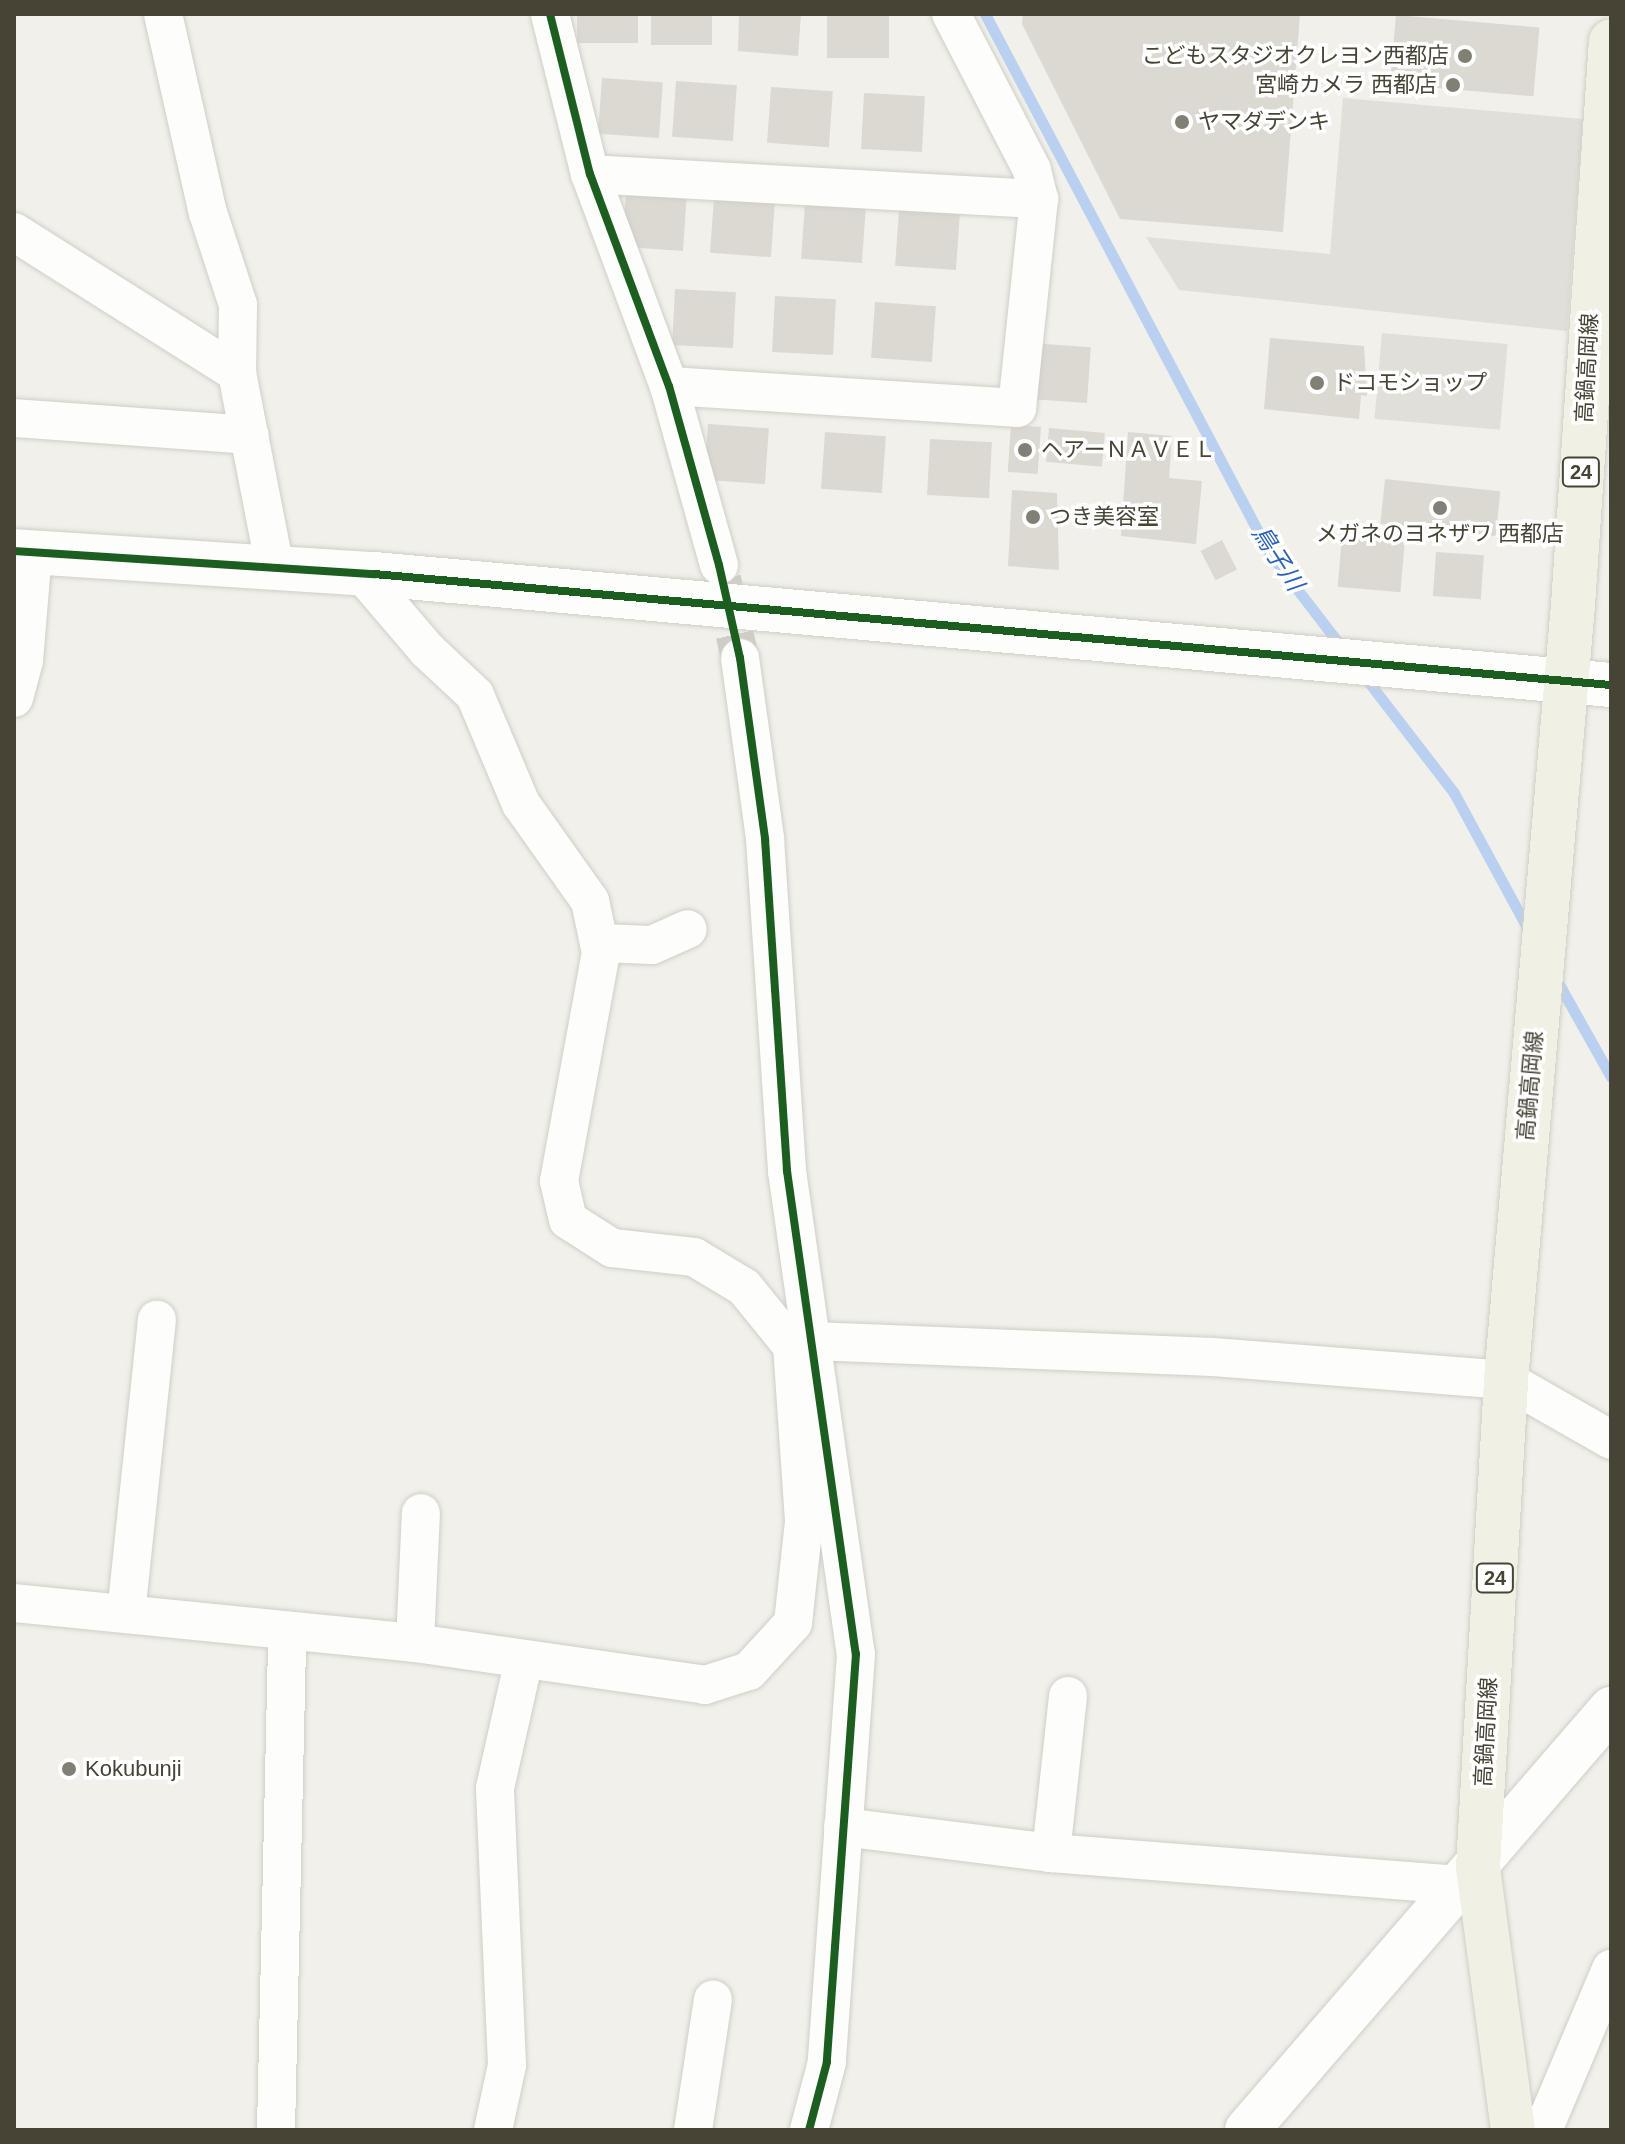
<!DOCTYPE html>
<meta charset="utf-8">
<style>
body{margin:0}
#map{position:relative;width:1625px;height:2144px;overflow:hidden;background:#f1f0ea;font-family:Helvetica,"Noto Sans JP",sans-serif}
div>[style]{position:absolute}
.parking>*{inset:0;background:#e0dfda;transform-origin:0 0}
.stream>*{height:11px;margin:-5.5px;padding:0 5.5px;transform-origin:5.5px;border-radius:5.5px;background:#b9d0f0}
.building>*{inset:0;background:#dbd9d2;transform-origin:0 0}
.minor-tunnel>*{height:38px;margin-top:-19px;transform-origin:0;background:repeating-linear-gradient(90deg,#cfcec6 0 38px,transparent 0 57px)}
.roads{filter:drop-shadow(0 0 2px #cfcec7) drop-shadow(0 0 2px #cfcec7)}
.minor>*{height:38px;margin:-19px;padding:0 19px;transform-origin:19px;border-radius:19px;background:#fdfdfc}
.tertiary>*{height:44px;margin:-22px;padding:0 22px;transform-origin:22px;border-radius:22px;background:#fdfdfc}
.primary>*{height:44px;margin:-22px;padding:0 22px;transform-origin:22px;border-radius:22px;background:#f1f0e4}
.cycleway>*{height:8px;margin:-4px;padding:0 4px;transform-origin:4px;border-radius:4px;background:#1b5e20}
.dots>*{width:22px;height:22px;translate:-50% -50%;box-sizing:border-box;border:4px solid #fff;border-radius:50%}
span{translate:-50% -50%;white-space:nowrap;text-align:center;line-height:1.15;-webkit-text-stroke:7px #fff;paint-order:stroke}
.shield-label span{padding:2px 6px;background:#fff;border:2px solid;border-radius:6px;-webkit-text-stroke-width:0}
.shield-label{font-size:20px;color:#474436;font-weight:700}
.poi-label{font-size:22px;color:#474436}
.right{translate:-100% -50%;text-align:right}
.left{translate:0 -50%;text-align:left}
.street-label{font-size:22px;color:#474436}
.water-label{font-size:24px;color:#2a61b8;font-style:italic}
.frame{position:absolute;inset:0;border:16px solid #474436;pointer-events:none}
</style>
<div id="map">
<div class="parking">
<div style="clip-path:polygon(1343px 98px,1583px 119px,1567px 331px,1179px 290px,1146px 237px,1330px 254px)"></div>
<div style="left:1382px;top:333px;width:126px;height:86px;rotate:5deg"></div>
</div>
<div class="stream">
<div style="left:985px;top:14px;width:611px;rotate:62.18deg"></div>
<div style="left:1270px;top:554px;width:121px;rotate:52.4deg"></div>
<div style="left:1364px;top:676px;width:148px;rotate:52.4deg"></div>
<div style="left:1454px;top:793px;width:159px;rotate:61.5deg"></div>
<div style="left:1556px;top:979px;width:112px;rotate:60.7deg"></div>
</div>
<div class="building">
<div style="left:577px;top:14px;width:61px;height:29px"></div>
<div style="left:651px;top:14px;width:61px;height:31px"></div>
<div style="clip-path:polygon(739px 14px,801px 14px,798px 56px,738px 51px)"></div>
<div style="left:827px;top:14px;width:62px;height:44px"></div>
<div style="clip-path:polygon(1023px 14px,1300px 14px,1283px 232px,1120px 219px,1022px 24px)"></div>
<div style="left:1396px;top:15px;width:144px;height:69px;rotate:5deg"></div>
<div style="left:602px;top:78px;width:61px;height:56px;rotate:4deg"></div>
<div style="left:676px;top:81px;width:61px;height:56px;rotate:4deg"></div>
<div style="left:771px;top:87px;width:62px;height:56px;rotate:4deg"></div>
<div style="left:864px;top:93px;width:61px;height:56px;rotate:3deg"></div>
<div style="left:626px;top:191px;width:61px;height:56px;rotate:4deg"></div>
<div style="left:714px;top:197px;width:61px;height:56px;rotate:4deg"></div>
<div style="left:805px;top:203px;width:61px;height:56px;rotate:4deg"></div>
<div style="left:899px;top:210px;width:61px;height:56px;rotate:4deg"></div>
<div style="left:675px;top:289px;width:61px;height:56px;rotate:3deg"></div>
<div style="left:775px;top:296px;width:61px;height:56px;rotate:3deg"></div>
<div style="left:875px;top:302px;width:61px;height:56px;rotate:4deg"></div>
<div style="clip-path:polygon(1270px 338px,1364px 346px,1367px 396px,1361px 395px,1359px 419px,1264px 409px)"></div>
<div style="left:1030px;top:343px;width:61px;height:56px;rotate:4deg"></div>
<div style="left:708px;top:424px;width:61px;height:56px;rotate:4deg"></div>
<div style="left:1011px;top:425px;width:30px;height:47px;rotate:4deg"></div>
<div style="left:1049px;top:428px;width:56px;height:34px;rotate:5deg"></div>
<div style="left:825px;top:432px;width:61px;height:57px;rotate:4deg"></div>
<div style="clip-path:polygon(1128px 432px,1172px 436px,1169px 478px,1202px 481px,1196px 544px,1121px 536px)"></div>
<div style="left:930px;top:439px;width:62px;height:56px;rotate:3deg"></div>
<div style="left:1385px;top:479px;width:116px;height:45px;rotate:6deg"></div>
<div style="clip-path:polygon(1012px 490px,1057px 493px,1059px 570px,1008px 566px)"></div>
<div style="left:1342px;top:537px;width:63px;height:50px;rotate:5deg"></div>
<div style="left:1222px;top:540px;width:33px;height:24px;rotate:63deg"></div>
<div style="left:1436px;top:552px;width:48px;height:44px;rotate:4deg"></div>
</div>
<div class="minor-tunnel">
<div style="left:722px;top:579px;width:81px;rotate:77.2deg"></div>
</div>
<div class="roads">
<div class="minor">
<div style="left:163px;top:14px;width:204px;rotate:77.3deg"></div>
<div style="left:208px;top:213px;width:97px;rotate:71.9deg"></div>
<div style="left:238px;top:305px;width:68px;rotate:90.8deg"></div>
<div style="left:550px;top:14px;width:165px;rotate:76deg"></div>
<div style="left:590px;top:174px;width:226px;rotate:69.6deg"></div>
<div style="left:669px;top:386px;width:186px;rotate:74.4deg"></div>
<div style="left:590px;top:174px;width:450px;rotate:3.2deg"></div>
<div style="left:14px;top:232px;width:264px;rotate:32.3deg"></div>
<div style="left:237px;top:373px;width:199px;rotate:79deg"></div>
<div style="left:669px;top:386px;width:349px;rotate:3.6deg"></div>
<div style="left:1017px;top:408px;width:210px;rotate:-84deg"></div>
<div style="left:1039px;top:199px;width:30px;rotate:-104deg"></div>
<div style="left:1032px;top:170px;width:176px;rotate:-117.4deg"></div>
<div style="left:14px;top:418px;width:236px;rotate:4.1deg"></div>
<div style="left:740px;top:658px;width:183px;rotate:82.1deg"></div>
<div style="left:765px;top:839px;width:333px;rotate:86.2deg"></div>
<div style="left:787px;top:1171px;width:488px;rotate:81.9deg"></div>
<div style="left:856px;top:1654px;width:409px;rotate:94.1deg"></div>
<div style="left:827px;top:2062px;width:70px;rotate:104.8deg"></div>
<div style="left:14px;top:698px;width:38px;rotate:-75deg"></div>
<div style="left:24px;top:661px;width:109px;rotate:-85.3deg"></div>
<div style="left:599px;top:943px;width:53px;rotate:2.2deg"></div>
<div style="left:652px;top:945px;width:39px;rotate:-24deg"></div>
<div style="left:792px;top:1346px;width:22px;rotate:-13deg"></div>
<div style="left:813px;top:1341px;width:400px;rotate:2.3deg"></div>
<div style="left:1213px;top:1357px;width:294px;rotate:4.5deg"></div>
<div style="left:1506px;top:1380px;width:121px;rotate:29.7deg"></div>
<div style="left:14px;top:1603px;width:403px;rotate:5.7deg"></div>
<div style="left:415px;top:1643px;width:293px;rotate:8.2deg"></div>
<div style="left:705px;top:1685px;width:46px;rotate:-17.7deg"></div>
<div style="left:749px;top:1671px;width:65px;rotate:-47.5deg"></div>
<div style="left:793px;top:1623px;width:103px;rotate:-83.8deg"></div>
<div style="left:804px;top:1521px;width:175px;rotate:-93.9deg"></div>
<div style="left:792px;top:1346px;width:76px;rotate:-129.1deg"></div>
<div style="left:744px;top:1287px;width:58px;rotate:-149deg"></div>
<div style="left:694px;top:1257px;width:82px;rotate:-173.7deg"></div>
<div style="left:612px;top:1248px;width:52px;rotate:-147.5deg"></div>
<div style="left:568px;top:1220px;width:40px;rotate:-103deg"></div>
<div style="left:559px;top:1181px;width:232px;rotate:-79.6deg"></div>
<div style="left:601px;top:953px;width:53px;rotate:-101.9deg"></div>
<div style="left:590px;top:901px;width:119px;rotate:-125.4deg"></div>
<div style="left:521px;top:804px;width:118px;rotate:-112.9deg"></div>
<div style="left:475px;top:695px;width:66px;rotate:-136.8deg"></div>
<div style="left:427px;top:650px;width:100px;rotate:-130.5deg"></div>
<div style="left:126px;top:1614px;width:296px;rotate:-84deg"></div>
<div style="left:415px;top:1643px;width:130px;rotate:-87.4deg"></div>
<div style="left:843px;top:1827px;width:210px;rotate:7.1deg"></div>
<div style="left:1051px;top:1853px;width:412px;rotate:4.5deg"></div>
<div style="left:1051px;top:1853px;width:158px;rotate:-83.8deg"></div>
<div style="left:276px;top:2130px;width:499px;rotate:-88.7deg"></div>
<div style="left:493px;top:2130px;width:66px;rotate:-77.8deg"></div>
<div style="left:507px;top:2065px;width:277px;rotate:-92.5deg"></div>
<div style="left:495px;top:1788px;width:132px;rotate:-77.3deg"></div>
<div style="left:693px;top:2130px;width:132px;rotate:-81.3deg"></div>
<div style="left:1543px;top:2130px;width:175px;rotate:-67.1deg"></div>
</div>
<div class="tertiary">
<div style="left:14px;top:551px;width:361px;rotate:3.7deg"></div>
<div style="left:374px;top:574px;width:1242px;rotate:5.13deg"></div>
<div style="left:1247px;top:2130px;width:557px;rotate:-49.15deg"></div>
</div>
<div class="primary">
<div style="left:1513px;top:2130px;width:265px;rotate:-97.6deg"></div>
<div style="left:1478px;top:1867px;width:488px;rotate:-86.7deg"></div>
<div style="left:1506px;top:1380px;width:778px;rotate:-85.06deg"></div>
<div style="left:1573px;top:605px;width:565px;rotate:-86.15deg"></div>
</div>
</div>
<div class="cycleway">
<div style="left:550px;top:14px;width:165px;rotate:76deg"></div>
<div style="left:590px;top:174px;width:226px;rotate:69.6deg"></div>
<div style="left:669px;top:386px;width:186px;rotate:74.4deg"></div>
<div style="left:719px;top:565px;width:95px;rotate:77.3deg"></div>
<div style="left:740px;top:658px;width:183px;rotate:82.1deg"></div>
<div style="left:765px;top:839px;width:333px;rotate:86.2deg"></div>
<div style="left:787px;top:1171px;width:488px;rotate:81.9deg"></div>
<div style="left:856px;top:1654px;width:409px;rotate:94.1deg"></div>
<div style="left:827px;top:2062px;width:70px;rotate:104.8deg"></div>
<div style="left:14px;top:551px;width:361px;rotate:3.7deg"></div>
<div style="left:374px;top:574px;width:1242px;rotate:5.13deg"></div>
</div>
<div class="dots">
<div style="left:1465px;top:56px;background:#828075"></div>
<div style="left:1453px;top:85px;background:#828075"></div>
<div style="left:1182px;top:122px;background:#828075"></div>
<div style="left:1317px;top:383px;background:#828075"></div>
<div style="left:1025px;top:450px;background:#828075"></div>
<div style="left:1440px;top:508px;background:#828075"></div>
<div style="left:1033px;top:517px;background:#828075"></div>
<div style="left:69px;top:1769px;background:#828075"></div>
</div>
<div class="shield-label">
<span style="left:1581px;top:472px">24</span>
<span style="left:1495px;top:1578px">24</span>
</div>
<div class="poi-label">
<span class="right" style="left:1449px;top:56px">こどもスタジオクレヨン西都店</span>
<span class="right" style="left:1437px;top:85px">宮崎カメラ 西都店</span>
<span class="left" style="left:1198px;top:122px">ヤマダデンキ</span>
<span class="left" style="left:1333px;top:383px">ドコモショップ</span>
<span class="left" style="left:1041px;top:450px">ヘアーＮＡＶＥＬ</span>
<span class="left" style="left:1049px;top:517px">つき美容室</span>
<span style="left:1440px;top:534px">メガネのヨネザワ 西都店</span>
<span class="left" style="left:85px;top:1769px">Kokubunji</span>
</div>
<div class="street-label">
<span style="left:1587px;top:368px;rotate:-87deg">高鍋高岡線</span>
<span style="left:1530px;top:1086px;rotate:-85deg">高鍋高岡線</span>
<span style="left:1486px;top:1732px;rotate:-87deg">高鍋高岡線</span>
</div>
<div class="water-label">
<span style="left:1278px;top:558px;rotate:57deg">鳥子川</span>
</div>
<div class="frame"></div>
</div>
